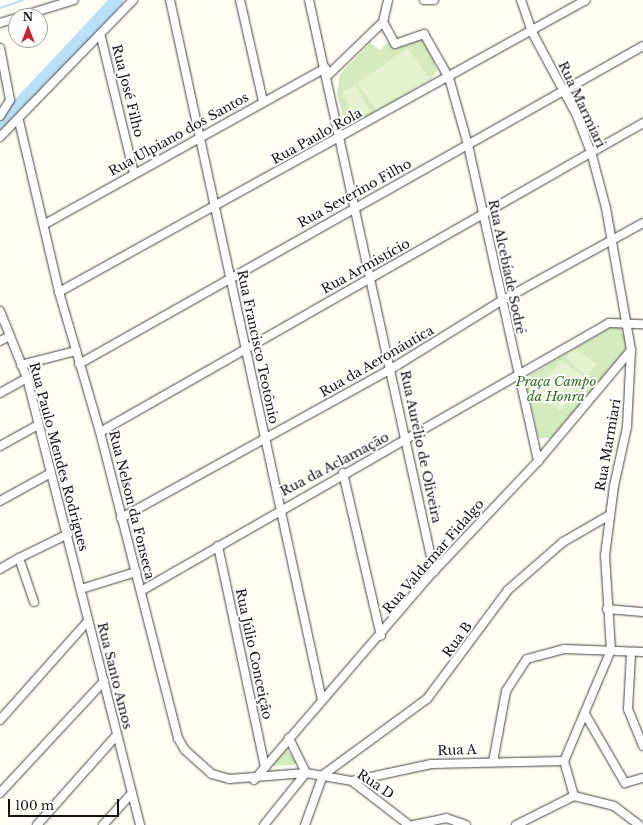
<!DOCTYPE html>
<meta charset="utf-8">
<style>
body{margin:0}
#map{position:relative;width:643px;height:825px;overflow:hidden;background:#fffdf5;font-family:"Libre Baskerville",serif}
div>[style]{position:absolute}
.green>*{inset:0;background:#d5ebbd}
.pitch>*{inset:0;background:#e6f2cf;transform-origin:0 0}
.stream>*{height:2px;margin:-1px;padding:0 1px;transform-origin:1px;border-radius:1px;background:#b9e0f7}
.river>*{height:13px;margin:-6.5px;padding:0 6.5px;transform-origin:6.5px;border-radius:6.5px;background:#b9e0f7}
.roads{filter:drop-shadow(0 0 1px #444) drop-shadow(0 0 1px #444)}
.minor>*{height:8px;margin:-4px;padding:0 4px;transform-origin:4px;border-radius:4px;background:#fff}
span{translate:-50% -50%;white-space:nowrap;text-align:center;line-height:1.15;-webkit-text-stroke:4px #fff;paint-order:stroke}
.street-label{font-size:13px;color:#111}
.park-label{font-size:13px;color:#2f6b1f;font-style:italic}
.north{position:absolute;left:8px;top:8px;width:40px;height:40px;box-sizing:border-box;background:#fff;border:1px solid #a0a0a0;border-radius:50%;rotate:0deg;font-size:11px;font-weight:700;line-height:16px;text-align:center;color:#111}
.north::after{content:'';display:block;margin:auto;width:14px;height:18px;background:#c4262e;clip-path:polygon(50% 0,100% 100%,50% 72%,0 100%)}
.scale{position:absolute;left:8px;top:799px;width:111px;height:18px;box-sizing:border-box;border:2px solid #111;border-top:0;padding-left:5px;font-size:12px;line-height:14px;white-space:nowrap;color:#111;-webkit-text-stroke:3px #fff;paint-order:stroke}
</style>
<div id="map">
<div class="green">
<div style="clip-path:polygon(423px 38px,437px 70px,431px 79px,356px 122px,344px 119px,337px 94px,340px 74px,370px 43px,380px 50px,388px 42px,391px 46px,405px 46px)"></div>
<div style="clip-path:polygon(614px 325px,620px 327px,627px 341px,625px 351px,552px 438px,539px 438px,526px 384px,529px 376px)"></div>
<div style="clip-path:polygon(285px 747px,296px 761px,294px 765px,268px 766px)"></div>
</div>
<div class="pitch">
<div style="left:408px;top:48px;width:37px;height:62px;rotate:55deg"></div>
<div style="left:356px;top:85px;width:30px;height:16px;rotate:62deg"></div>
<div style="clip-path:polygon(574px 348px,596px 364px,587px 376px,564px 357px)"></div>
<div style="left:561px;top:360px;width:30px;height:41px;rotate:37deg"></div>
</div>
<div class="stream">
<div style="left:0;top:8px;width:24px;rotate:-19deg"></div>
</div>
<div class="river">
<div style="left:0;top:124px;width:170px;rotate:-46.9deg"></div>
</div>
<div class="roads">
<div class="minor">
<div style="left:170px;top:0;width:716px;rotate:77.75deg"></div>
<div style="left:240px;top:0;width:104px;rotate:77.2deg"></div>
<div style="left:309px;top:0;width:585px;rotate:77.65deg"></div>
<div style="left:424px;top:0;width:10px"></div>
<div style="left:521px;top:0;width:34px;rotate:71deg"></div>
<div style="left:532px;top:32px;width:95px;rotate:61.8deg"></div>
<div style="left:577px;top:116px;width:39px;rotate:69deg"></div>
<div style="left:591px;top:152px;width:58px;rotate:75deg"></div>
<div style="left:606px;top:208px;width:144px;rotate:80deg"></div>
<div style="left:631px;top:350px;width:77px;rotate:93deg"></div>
<div style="left:627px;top:427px;width:60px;rotate:102.4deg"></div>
<div style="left:614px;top:486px;width:70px;rotate:97.4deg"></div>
<div style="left:605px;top:555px;width:95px;rotate:86.4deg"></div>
<div style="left:611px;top:650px;width:121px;rotate:112.9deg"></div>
<div style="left:22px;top:16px;width:54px;rotate:-17.1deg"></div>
<div style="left:383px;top:22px;width:25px;rotate:61deg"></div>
<div style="left:395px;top:44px;width:31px;rotate:-19deg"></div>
<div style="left:424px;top:34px;width:51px;rotate:60.4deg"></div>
<div style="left:449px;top:78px;width:70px;rotate:74.2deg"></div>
<div style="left:468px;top:145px;width:324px;rotate:77.5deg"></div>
<div style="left:0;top:23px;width:17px;rotate:-17deg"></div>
<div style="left:101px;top:37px;width:140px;rotate:76.4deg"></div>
<div style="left:0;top:48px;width:53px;rotate:79.1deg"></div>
<div style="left:10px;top:100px;width:19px;rotate:122deg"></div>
<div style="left:326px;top:77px;width:79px;rotate:-44deg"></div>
<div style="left:383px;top:22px;width:23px;rotate:-77deg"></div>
<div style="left:19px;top:121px;width:176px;rotate:76.8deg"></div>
<div style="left:59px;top:292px;width:146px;rotate:73.7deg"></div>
<div style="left:100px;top:432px;width:316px;rotate:75.7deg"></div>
<div style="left:178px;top:738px;width:14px;rotate:60deg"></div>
<div style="left:185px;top:750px;width:36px;rotate:42deg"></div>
<div style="left:212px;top:774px;width:18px;rotate:16deg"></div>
<div style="left:229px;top:779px;width:77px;rotate:-4.5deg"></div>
<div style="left:306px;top:773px;width:47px;rotate:9.9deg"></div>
<div style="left:352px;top:781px;width:72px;rotate:37.7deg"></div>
<div style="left:0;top:137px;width:191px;rotate:-45.8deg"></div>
<div style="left:45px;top:224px;width:321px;rotate:-29.1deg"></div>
<div style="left:59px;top:292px;width:602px;rotate:-28.99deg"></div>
<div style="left:0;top:311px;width:72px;rotate:68.1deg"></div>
<div style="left:27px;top:378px;width:461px;rotate:75.8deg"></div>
<div style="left:0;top:341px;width:11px;rotate:-27deg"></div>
<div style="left:79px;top:364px;width:647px;rotate:-29.42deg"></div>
<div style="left:21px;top:365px;width:57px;rotate:-14.3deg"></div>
<div style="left:0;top:393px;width:31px;rotate:-29deg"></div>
<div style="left:100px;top:432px;width:625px;rotate:-29.64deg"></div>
<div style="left:0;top:446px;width:43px;rotate:-28.9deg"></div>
<div style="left:343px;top:473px;width:167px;rotate:76.9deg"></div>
<div style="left:0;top:501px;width:58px;rotate:-28.8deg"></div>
<div style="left:121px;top:518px;width:308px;rotate:-28.9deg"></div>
<div style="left:391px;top:369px;width:129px;rotate:-31.7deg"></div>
<div style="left:501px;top:301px;width:162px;rotate:-28.8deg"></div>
<div style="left:218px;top:546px;width:226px;rotate:78deg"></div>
<div style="left:0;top:569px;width:22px;rotate:-30deg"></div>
<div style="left:81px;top:589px;width:58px;rotate:-17.2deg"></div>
<div style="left:141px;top:591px;width:539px;rotate:-29.8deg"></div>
<div style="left:609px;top:323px;width:34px;rotate:2deg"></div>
<div style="left:34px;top:602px;width:46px;rotate:-108.8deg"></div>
<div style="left:19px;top:558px;width:55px;rotate:-26.1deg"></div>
<div style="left:607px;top:609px;width:36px;rotate:5deg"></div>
<div style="left:631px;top:654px;width:55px;rotate:93.1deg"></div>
<div style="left:628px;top:709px;width:40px;rotate:68deg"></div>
<div style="left:585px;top:714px;width:80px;rotate:59.9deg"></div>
<div style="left:625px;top:783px;width:19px;rotate:-16deg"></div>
<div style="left:0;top:720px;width:132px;rotate:-48.4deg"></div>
<div style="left:564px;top:761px;width:36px;rotate:74deg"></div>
<div style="left:493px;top:762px;width:72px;rotate:-79.6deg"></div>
<div style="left:506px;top:691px;width:38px;rotate:-57deg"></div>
<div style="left:527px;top:659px;width:38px;rotate:-15deg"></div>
<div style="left:564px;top:649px;width:79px;rotate:2.2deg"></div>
<div style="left:254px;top:780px;width:276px;rotate:-49.3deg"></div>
<div style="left:434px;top:571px;width:151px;rotate:-46.6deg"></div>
<div style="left:538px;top:461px;width:145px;rotate:-50deg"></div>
<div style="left:352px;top:781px;width:81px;rotate:-12.1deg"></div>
<div style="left:431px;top:764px;width:133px;rotate:-1.3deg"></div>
<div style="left:0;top:793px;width:153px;rotate:-47.1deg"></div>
<div style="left:574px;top:796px;width:41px;rotate:14deg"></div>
<div style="left:614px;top:806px;width:31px;rotate:37deg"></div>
<div style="left:37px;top:825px;width:120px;rotate:-48.4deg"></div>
<div style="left:103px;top:825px;width:43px;rotate:-47.8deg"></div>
<div style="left:264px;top:825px;width:67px;rotate:-51.1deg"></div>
<div style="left:306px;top:773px;width:39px;rotate:-116deg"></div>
<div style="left:305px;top:825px;width:53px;rotate:-70.2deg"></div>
<div style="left:323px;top:775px;width:129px;rotate:-36.2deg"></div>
<div style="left:427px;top:699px;width:136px;rotate:-53.4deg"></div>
<div style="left:508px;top:590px;width:73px;rotate:-41.1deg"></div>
<div style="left:563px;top:542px;width:52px;rotate:-30deg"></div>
<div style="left:414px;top:825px;width:33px;rotate:-12deg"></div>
<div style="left:446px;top:818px;width:21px;rotate:19deg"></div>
<div style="left:516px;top:825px;width:65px;rotate:-26.6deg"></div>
</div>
</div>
<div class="street-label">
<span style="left:127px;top:91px;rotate:76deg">Rua José Filho</span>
<span style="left:581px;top:105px;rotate:65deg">Rua Marmiari</span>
<span style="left:179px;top:135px;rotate:-29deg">Rua Ulpiano dos Santos</span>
<span style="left:317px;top:137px;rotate:-29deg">Rua Paulo Rola</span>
<span style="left:355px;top:194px;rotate:-29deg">Rua Severino Filho</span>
<span style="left:366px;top:267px;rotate:-29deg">Rua Armistício</span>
<span style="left:506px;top:267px;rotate:78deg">Rua Alcebíade Sodré</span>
<span style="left:257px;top:347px;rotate:78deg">Rua Francisco Teotônio</span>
<span style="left:377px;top:362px;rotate:-30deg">Rua da Aeronáutica</span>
<span style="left:609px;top:445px;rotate:-80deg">Rua Marmiari</span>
<span style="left:420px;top:447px;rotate:78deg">Rua Aurélio de Oliveira</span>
<span style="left:58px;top:457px;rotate:75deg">Rua Paulo Mendes Rodrigues</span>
<span style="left:335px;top:465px;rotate:-28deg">Rua da Aclamação</span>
<span style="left:131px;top:505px;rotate:76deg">Rua Nelson da Fonseca</span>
<span style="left:434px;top:557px;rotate:-49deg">Rua Valdemar Fidalgo</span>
<span style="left:458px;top:640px;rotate:-54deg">Rua B</span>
<span style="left:253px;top:654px;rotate:78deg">Rua Júlio Conceição</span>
<span style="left:114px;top:676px;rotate:76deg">Rua Santo Amos</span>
<span style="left:457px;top:751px;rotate:-2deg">Rua A</span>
<span style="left:375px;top:785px;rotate:34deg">Rua D</span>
</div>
<div class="park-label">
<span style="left:556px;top:390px">Praça Campo<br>da Honra</span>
</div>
<div class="north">N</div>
<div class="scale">100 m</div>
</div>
